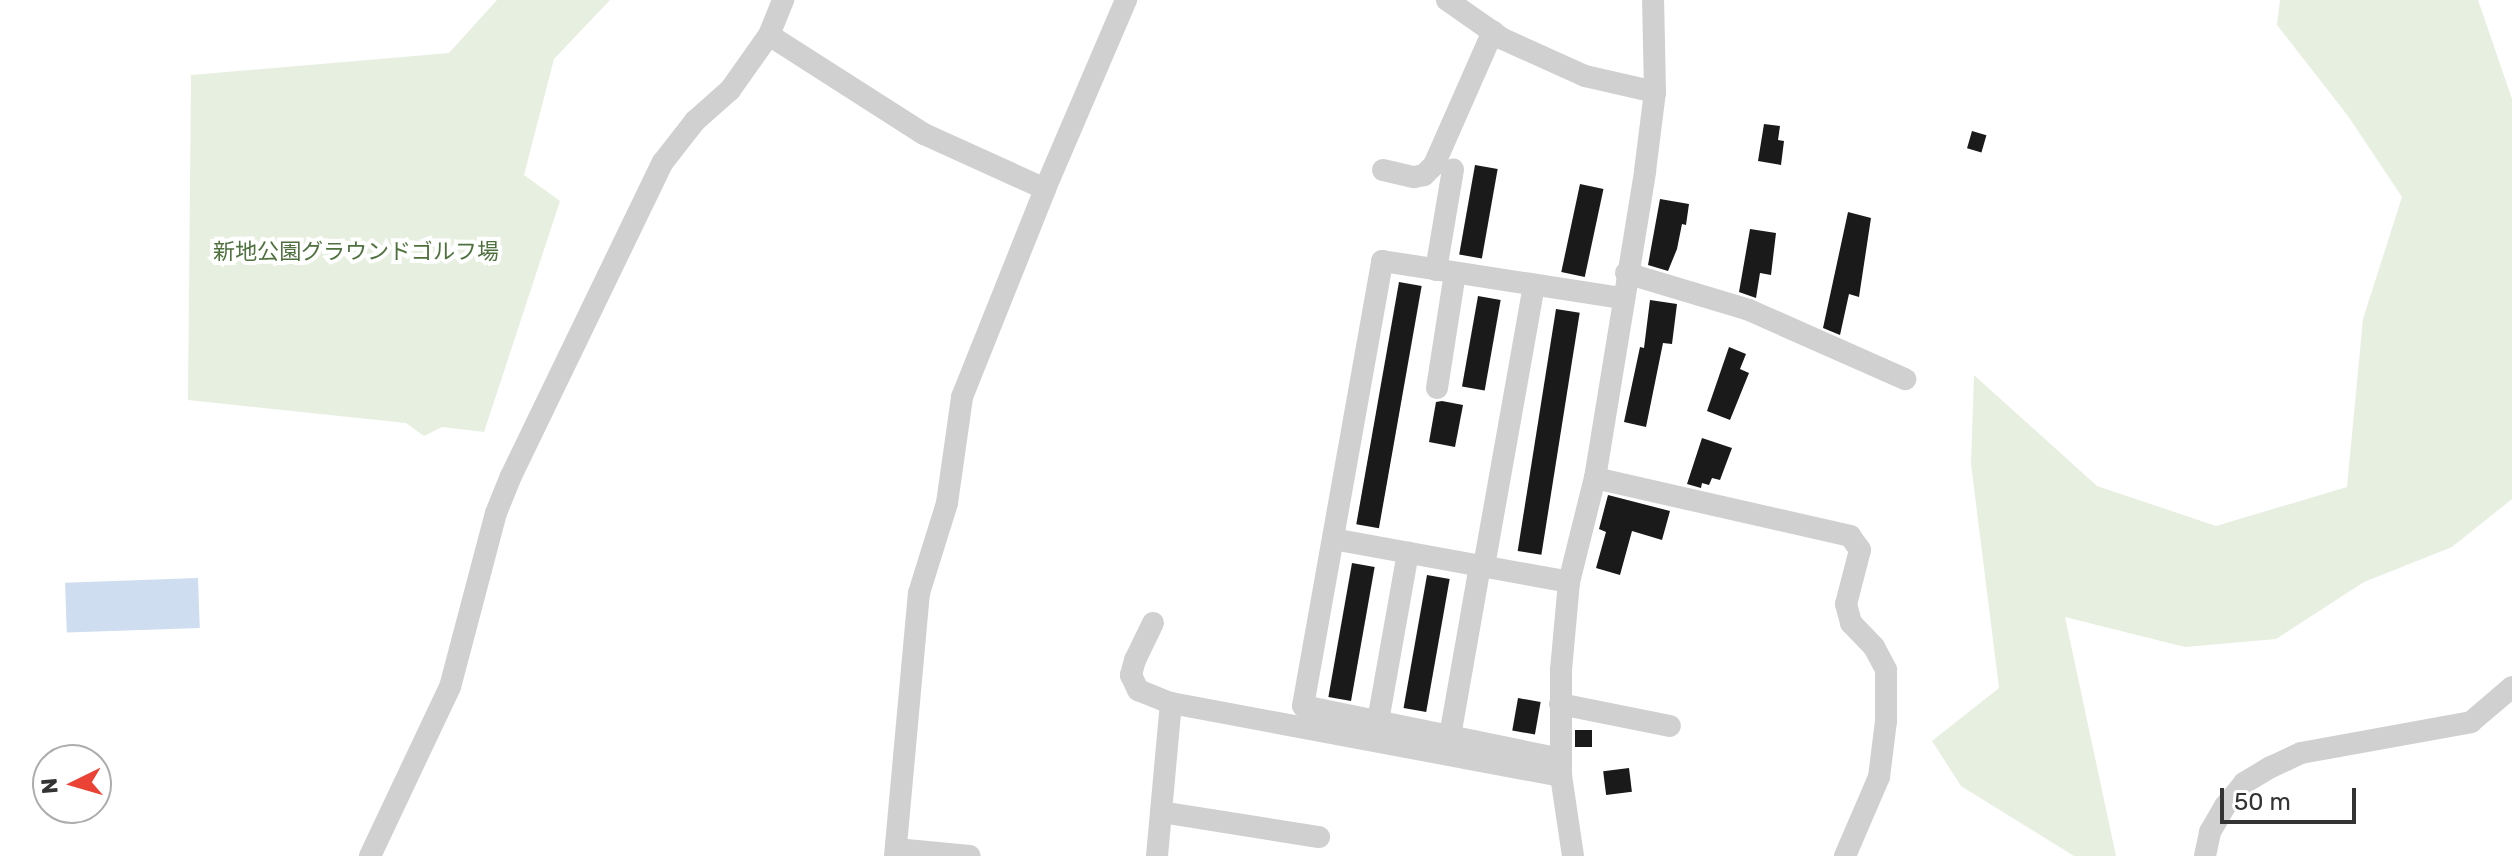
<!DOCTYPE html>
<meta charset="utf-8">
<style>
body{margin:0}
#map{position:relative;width:2512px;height:856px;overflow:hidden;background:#fff;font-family:Rubik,"Noto Sans JP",sans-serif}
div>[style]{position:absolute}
.green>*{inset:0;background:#e7efe1}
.water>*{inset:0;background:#ceddef;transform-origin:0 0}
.building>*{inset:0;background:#1a1a1a;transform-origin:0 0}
.minor>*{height:22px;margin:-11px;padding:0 11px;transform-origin:11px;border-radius:11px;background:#d0d0d0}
span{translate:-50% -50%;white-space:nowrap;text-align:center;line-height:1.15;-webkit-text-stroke:8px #fff;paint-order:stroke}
.park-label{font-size:22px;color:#4e713e}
.north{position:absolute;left:32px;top:744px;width:80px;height:80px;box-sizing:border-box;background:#fff;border:2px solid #adadad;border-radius:50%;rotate:265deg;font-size:22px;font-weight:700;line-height:32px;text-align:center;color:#333}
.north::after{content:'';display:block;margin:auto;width:28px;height:36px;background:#ea4235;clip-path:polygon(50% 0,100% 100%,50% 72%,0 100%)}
.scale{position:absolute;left:2220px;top:788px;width:136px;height:36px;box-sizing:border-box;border:4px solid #333;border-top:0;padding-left:10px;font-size:24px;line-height:28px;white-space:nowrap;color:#333;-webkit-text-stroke:6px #fff;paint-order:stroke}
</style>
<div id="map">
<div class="green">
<div style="clip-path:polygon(497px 0,610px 0,554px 59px,524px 175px,560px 201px,484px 432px,442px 427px,424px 436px,406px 423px,188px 400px,191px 75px,449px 53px)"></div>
<div style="clip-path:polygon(2280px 0,2478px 0,2512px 99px,2512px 499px,2452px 547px,2364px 582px,2276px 639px,2185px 647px,2065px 617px,2116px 856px,2074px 856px,1961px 786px,1932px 741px,1999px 688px,1971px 464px,1974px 375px,2097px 486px,2216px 526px,2347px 487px,2363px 319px,2402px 197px,2348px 116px,2277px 25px)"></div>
</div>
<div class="water">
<div style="left:198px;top:578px;width:50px;height:133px;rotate:88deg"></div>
</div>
<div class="building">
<div style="clip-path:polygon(1764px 124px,1780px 126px,1778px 140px,1784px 141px,1781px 165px,1758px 161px)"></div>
<div style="left:1972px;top:131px;width:15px;height:18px;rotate:16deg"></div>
<div style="left:1475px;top:165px;width:23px;height:91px;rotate:10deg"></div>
<div style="left:1580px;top:184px;width:24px;height:90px;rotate:12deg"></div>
<div style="clip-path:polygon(1660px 199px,1689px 204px,1686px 225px,1682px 224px,1677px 249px,1668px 271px,1648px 265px)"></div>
<div style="clip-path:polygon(1848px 212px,1871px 218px,1859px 297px,1849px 294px,1840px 335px,1823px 328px)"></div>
<div style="clip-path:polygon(1750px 229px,1776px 233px,1771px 275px,1760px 273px,1756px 298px,1739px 292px)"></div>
<div style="left:1399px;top:282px;width:23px;height:246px;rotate:10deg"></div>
<div style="left:1478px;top:296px;width:23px;height:92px;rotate:10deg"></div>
<div style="clip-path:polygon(1650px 300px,1677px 304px,1672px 344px,1663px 343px,1646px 427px,1624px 422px,1640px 347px,1644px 348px)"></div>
<div style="left:1556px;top:309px;width:24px;height:245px;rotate:9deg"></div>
<div style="clip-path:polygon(1729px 347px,1746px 354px,1740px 369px,1749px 373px,1730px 420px,1707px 411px)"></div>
<div style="clip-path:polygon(1442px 401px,1463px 405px,1455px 447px,1429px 442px,1436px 402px)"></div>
<div style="clip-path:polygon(1702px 438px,1732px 448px,1720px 480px,1712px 478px,1709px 485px,1702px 483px,1701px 488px,1687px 484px)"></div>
<div style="clip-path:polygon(1608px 495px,1670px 511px,1662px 540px,1632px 531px,1620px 575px,1596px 568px,1606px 532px,1599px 529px)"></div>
<div style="left:1352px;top:563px;width:23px;height:136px;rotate:10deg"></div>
<div style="left:1427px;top:575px;width:23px;height:135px;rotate:10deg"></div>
<div style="left:1518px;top:698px;width:23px;height:33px;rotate:10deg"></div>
<div style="left:1575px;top:730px;width:17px;height:17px"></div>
<div style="left:1629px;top:768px;width:24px;height:26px;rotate:83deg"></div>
</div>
<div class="minor">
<div style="left:1447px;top:0;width:68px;rotate:34.9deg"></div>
<div style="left:1503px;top:39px;width:90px;rotate:24.3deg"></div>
<div style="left:1585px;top:76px;width:72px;rotate:12.9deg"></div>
<div style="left:769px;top:35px;width:184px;rotate:32.6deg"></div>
<div style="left:924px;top:134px;width:133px;rotate:24.4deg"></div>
<div style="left:1383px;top:170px;width:32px;rotate:13deg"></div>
<div style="left:1414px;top:177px;width:10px;rotate:-11deg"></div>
<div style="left:1424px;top:175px;width:14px;rotate:-45deg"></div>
<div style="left:1434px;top:165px;width:146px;rotate:-66.2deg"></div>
<div style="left:1436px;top:270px;width:102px;rotate:-80.4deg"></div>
<div style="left:1626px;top:273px;width:128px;rotate:16.7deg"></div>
<div style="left:1749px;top:310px;width:171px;rotate:23.9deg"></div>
<div style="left:1437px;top:388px;width:116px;rotate:-81.1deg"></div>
<div style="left:1595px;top:478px;width:262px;rotate:12.8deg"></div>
<div style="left:1850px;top:536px;width:17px;rotate:54deg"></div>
<div style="left:1860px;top:550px;width:56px;rotate:104.5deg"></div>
<div style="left:1846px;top:604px;width:20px;rotate:75deg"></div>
<div style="left:1851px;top:623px;width:33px;rotate:46deg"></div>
<div style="left:1874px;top:647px;width:26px;rotate:62deg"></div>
<div style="left:1886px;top:670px;width:51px;rotate:90deg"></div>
<div style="left:1886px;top:721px;width:56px;rotate:97.1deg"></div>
<div style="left:1879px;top:777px;width:86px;rotate:113.3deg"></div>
<div style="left:1333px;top:539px;width:240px;rotate:10.3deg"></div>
<div style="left:1484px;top:566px;width:284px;rotate:-79.9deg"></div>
<div style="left:1153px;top:623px;width:41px;rotate:115.9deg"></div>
<div style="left:1135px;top:660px;width:16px;rotate:105deg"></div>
<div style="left:1131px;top:675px;width:17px;rotate:65deg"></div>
<div style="left:1138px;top:690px;width:35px;rotate:22deg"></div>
<div style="left:1560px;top:704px;width:112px;rotate:11.3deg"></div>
<div style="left:1378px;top:721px;width:171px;rotate:-79.9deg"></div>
<div style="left:1450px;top:736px;width:173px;rotate:-80deg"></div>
<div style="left:1561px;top:759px;width:263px;rotate:-168.4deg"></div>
<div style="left:1303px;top:706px;width:452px;rotate:-79.9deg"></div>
<div style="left:1382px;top:261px;width:243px;rotate:8.8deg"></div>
<div style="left:1161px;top:812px;width:160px;rotate:9deg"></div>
<div style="left:896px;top:849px;width:74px;rotate:5.4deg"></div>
<div style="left:370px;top:856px;width:187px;rotate:-64.7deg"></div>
<div style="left:450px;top:687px;width:180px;rotate:-75.2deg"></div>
<div style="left:496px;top:513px;width:40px;rotate:-68deg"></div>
<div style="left:511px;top:476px;width:349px;rotate:-64.2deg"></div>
<div style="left:663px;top:162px;width:52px;rotate:-52deg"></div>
<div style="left:695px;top:121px;width:47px;rotate:-41.5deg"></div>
<div style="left:730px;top:90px;width:67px;rotate:-54.7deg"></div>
<div style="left:769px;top:35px;width:38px;rotate:-68deg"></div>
<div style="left:895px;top:856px;width:264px;rotate:-84.8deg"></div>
<div style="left:919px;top:593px;width:94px;rotate:-72.7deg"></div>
<div style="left:947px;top:503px;width:107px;rotate:-81.9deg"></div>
<div style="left:962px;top:397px;width:224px;rotate:-68.2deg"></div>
<div style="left:1045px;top:189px;width:206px;rotate:-66.8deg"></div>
<div style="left:1157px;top:856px;width:154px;rotate:-84.8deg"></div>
<div style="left:1171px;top:703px;width:397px;rotate:10.6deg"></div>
<div style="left:1573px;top:856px;width:81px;rotate:-98.5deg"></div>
<div style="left:1561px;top:776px;width:106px;rotate:-90deg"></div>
<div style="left:1561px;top:670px;width:88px;rotate:-84.8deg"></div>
<div style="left:1569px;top:582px;width:107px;rotate:-76deg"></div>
<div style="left:1595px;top:478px;width:311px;rotate:-80.7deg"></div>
<div style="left:1645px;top:171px;width:80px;rotate:-82.8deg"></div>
<div style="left:1655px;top:92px;width:92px;rotate:-91.2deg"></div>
<div style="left:2205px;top:856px;width:25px;rotate:-78deg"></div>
<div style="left:2210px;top:832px;width:30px;rotate:-60deg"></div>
<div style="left:2225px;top:806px;width:30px;rotate:-50deg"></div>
<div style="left:2244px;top:783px;width:31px;rotate:-31deg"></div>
<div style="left:2271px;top:767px;width:33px;rotate:-25deg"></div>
<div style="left:2301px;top:753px;width:173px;rotate:-10.3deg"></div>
<div style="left:2471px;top:722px;width:54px;rotate:-40.5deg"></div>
</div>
<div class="park-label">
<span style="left:356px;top:252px">新地公園グラウンドゴルフ場</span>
</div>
<div class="north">N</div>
<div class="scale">50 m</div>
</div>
